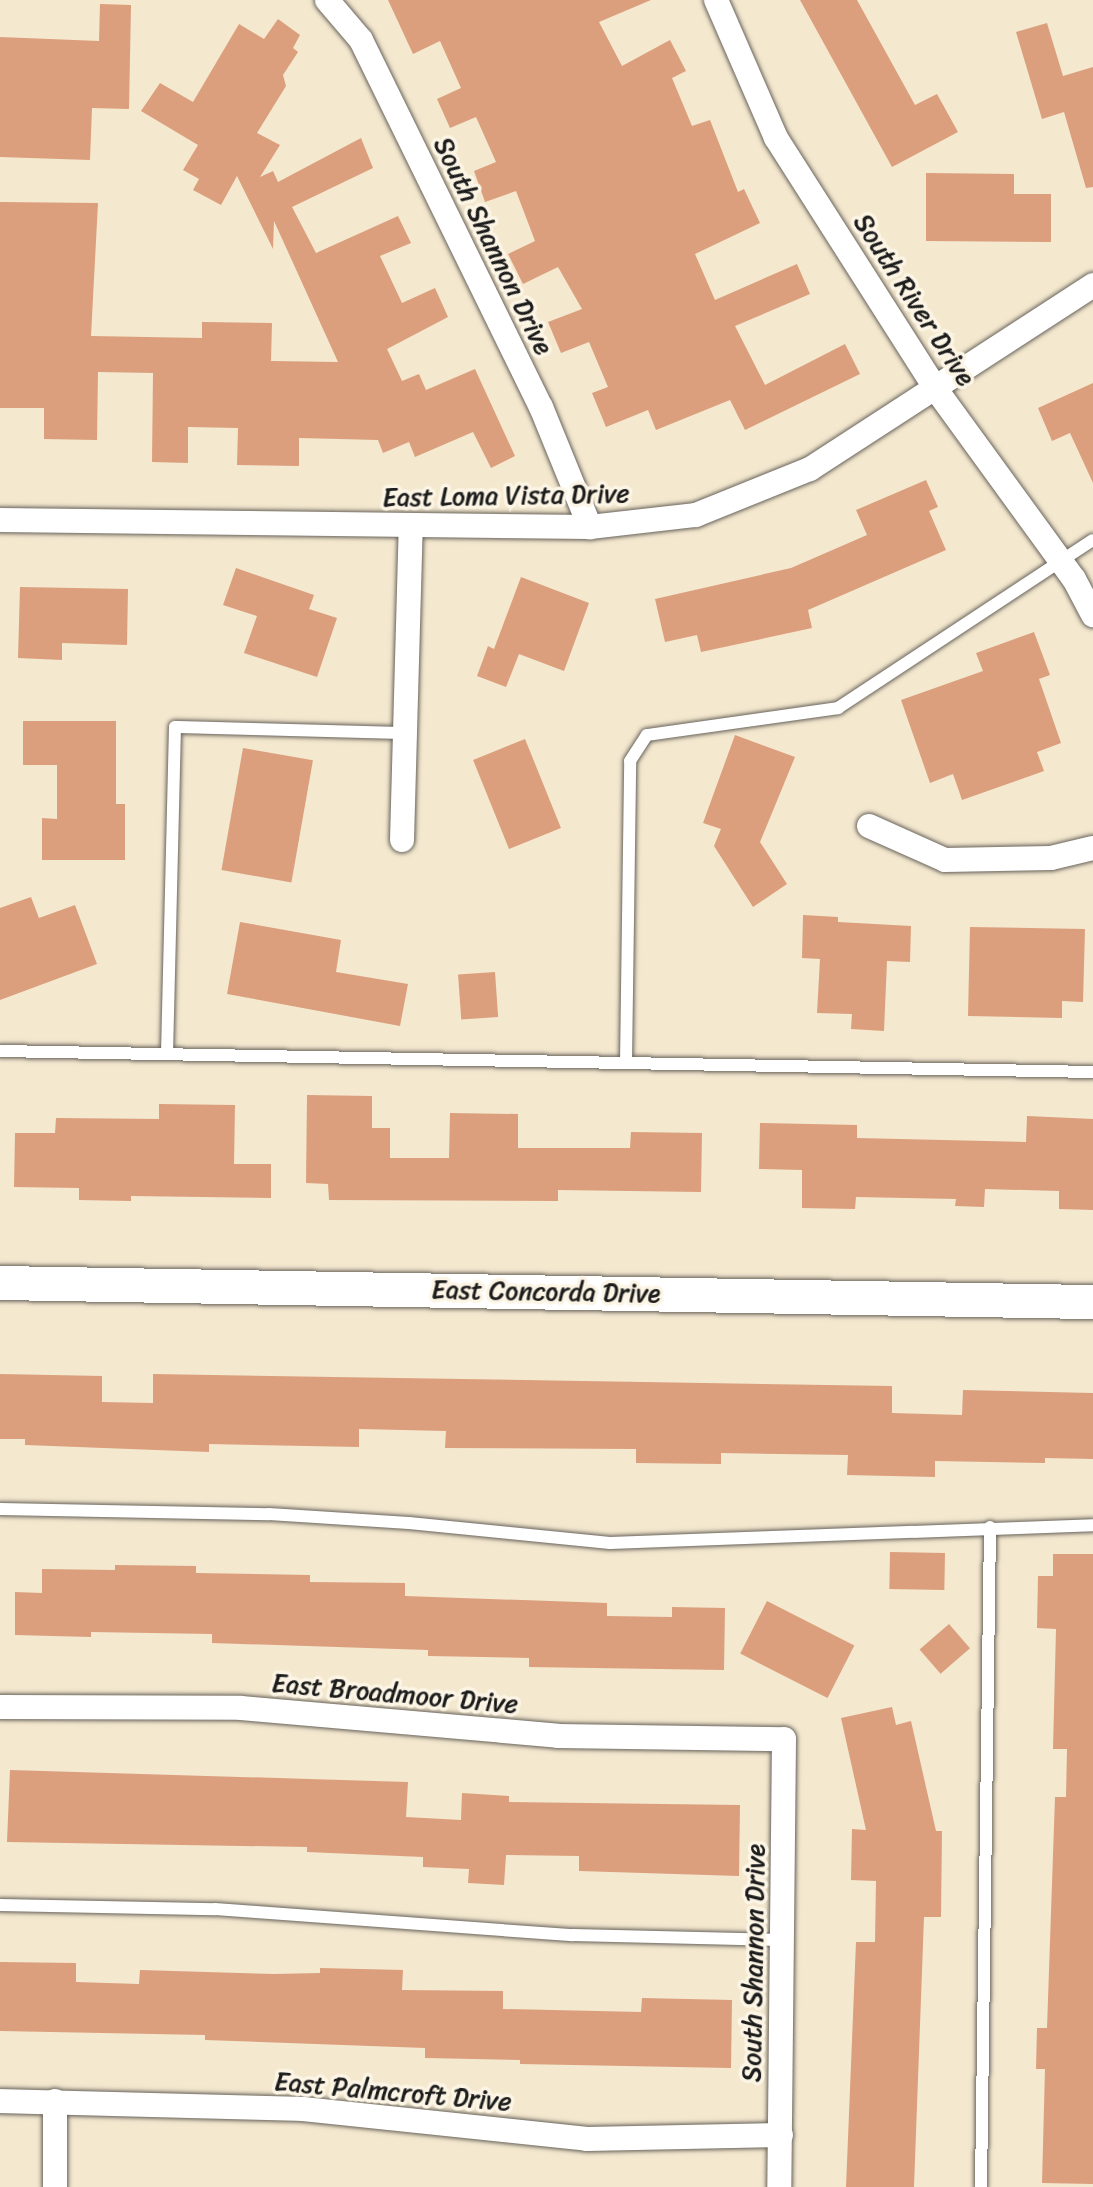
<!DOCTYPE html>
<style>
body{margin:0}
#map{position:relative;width:1093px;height:2187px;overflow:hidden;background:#f4e8cf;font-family:Sriracha,sans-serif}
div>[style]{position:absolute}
.building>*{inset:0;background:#db9f7d;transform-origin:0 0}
.roads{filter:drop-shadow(0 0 2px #68635b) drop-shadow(0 0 2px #68635b)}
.lane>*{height:12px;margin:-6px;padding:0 6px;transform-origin:6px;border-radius:6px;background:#fff}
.street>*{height:24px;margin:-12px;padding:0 12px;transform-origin:12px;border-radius:12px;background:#fff}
.secondary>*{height:34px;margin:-17px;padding:0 17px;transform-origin:17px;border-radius:17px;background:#fff}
span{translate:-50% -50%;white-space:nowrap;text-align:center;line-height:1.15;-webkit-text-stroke:7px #fcf5e5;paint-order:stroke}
.street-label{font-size:26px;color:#1c1c1c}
</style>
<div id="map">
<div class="building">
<div style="clip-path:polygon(388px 0,651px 0,599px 22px,622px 66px,670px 40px,686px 71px,672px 78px,692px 126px,710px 120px,738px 192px,744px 189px,760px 223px,695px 254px,715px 300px,797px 264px,810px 294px,735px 326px,765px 385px,845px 344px,860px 374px,745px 430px,730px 400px,656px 430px,648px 410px,606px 427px,592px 393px,608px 387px,589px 342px,561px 353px,548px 322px,582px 309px,558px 267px,523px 284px,508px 254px,535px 241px,516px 191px,485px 202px,474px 171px,496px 162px,476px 117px,450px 128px,437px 99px,461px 88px,440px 41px,413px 54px)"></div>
<div style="clip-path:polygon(800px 0,857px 0,915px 105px,937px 94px,958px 132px,892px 167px)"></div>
<div style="clip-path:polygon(100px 4px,131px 5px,129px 109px,92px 108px,90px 160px,0 157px,0 37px,99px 41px)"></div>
<div style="clip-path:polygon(278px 19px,300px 35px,293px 48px,298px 52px,283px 75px,286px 86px,257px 133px,280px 145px,260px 177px,273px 171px,278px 182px,361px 138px,373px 168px,292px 207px,316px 253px,398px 216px,411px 243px,380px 256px,402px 303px,435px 288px,448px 317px,387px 349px,402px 381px,419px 374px,426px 390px,475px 369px,515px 456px,491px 468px,473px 432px,415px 457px,409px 442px,383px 453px,378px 440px,299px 438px,299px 466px,237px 465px,238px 428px,188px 427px,188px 463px,152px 462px,153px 373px,98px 372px,97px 440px,44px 439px,44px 408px,0 408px,0 202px,98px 203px,91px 336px,202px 338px,202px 322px,272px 323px,271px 361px,338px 362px,274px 221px,273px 249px,237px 176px,221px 205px,193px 190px,199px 179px,183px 170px,198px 145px,141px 111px,160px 83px,193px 102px,239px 24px,264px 39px)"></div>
<div style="clip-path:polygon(1047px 23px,1063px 76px,1093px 67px,1093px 187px,1086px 188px,1064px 112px,1042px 119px,1016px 32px)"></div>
<div style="clip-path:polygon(926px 173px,1014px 174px,1014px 194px,1051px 194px,1051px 242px,926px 241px)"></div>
<div style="clip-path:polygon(1093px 383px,1093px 483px,1070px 433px,1052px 441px,1038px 408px)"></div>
<div style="clip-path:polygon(926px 480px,938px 507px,929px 511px,946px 550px,808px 610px,812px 628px,701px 652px,697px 635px,665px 642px,655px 599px,791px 568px,867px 535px,856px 510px)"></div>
<div style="clip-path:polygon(236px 568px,314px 595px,309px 609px,337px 618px,317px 677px,244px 653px,257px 616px,223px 605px)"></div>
<div style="clip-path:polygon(521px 577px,589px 603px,564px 671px,519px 654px,506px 687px,477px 676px,488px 646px,494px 649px)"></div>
<div style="clip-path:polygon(20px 587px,128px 589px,127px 645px,62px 643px,62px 660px,18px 658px)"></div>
<div style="clip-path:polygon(1034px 632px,1050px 675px,1039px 679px,1061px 743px,1037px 752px,1044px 771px,962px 800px,953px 774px,930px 783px,901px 700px,983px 671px,976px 653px)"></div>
<div style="clip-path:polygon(23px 721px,116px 721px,116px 804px,125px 804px,125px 860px,42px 860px,42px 818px,57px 819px,57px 765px,23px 765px)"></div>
<div style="clip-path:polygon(735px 735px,795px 757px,760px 842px,787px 884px,753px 907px,714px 846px,721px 829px,703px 823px)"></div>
<div style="left:525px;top:739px;width:96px;height:56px;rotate:68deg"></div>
<div style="left:243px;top:748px;width:71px;height:124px;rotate:10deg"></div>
<div style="clip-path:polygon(31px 897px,39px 918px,75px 905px,97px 964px,0 1000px,0 908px)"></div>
<div style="clip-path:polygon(803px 915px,838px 917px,838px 922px,911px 926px,910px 962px,887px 961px,884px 1031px,851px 1029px,852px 1014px,817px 1013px,820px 959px,802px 958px)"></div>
<div style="clip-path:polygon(240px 922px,341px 940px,336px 972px,408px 984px,400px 1026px,227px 994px)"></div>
<div style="clip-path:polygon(970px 927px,1085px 929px,1083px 1002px,1062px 1001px,1062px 1018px,968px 1016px)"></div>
<div style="left:495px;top:972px;width:45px;height:37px;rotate:86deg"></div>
<div style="clip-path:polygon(307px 1095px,372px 1096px,372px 1128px,390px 1128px,390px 1158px,449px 1158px,450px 1113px,518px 1114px,518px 1148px,630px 1148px,631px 1132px,702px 1133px,701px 1192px,558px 1190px,558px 1201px,329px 1200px,328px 1184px,306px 1183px)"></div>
<div style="clip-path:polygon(159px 1104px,235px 1105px,234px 1164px,271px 1164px,271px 1198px,131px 1196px,131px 1201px,79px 1200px,79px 1188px,14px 1187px,15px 1133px,55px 1133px,56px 1118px,159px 1119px)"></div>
<div style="clip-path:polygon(1027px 1116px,1093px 1119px,1093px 1210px,1059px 1209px,1059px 1191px,985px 1189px,984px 1207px,955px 1206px,956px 1199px,856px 1197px,855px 1209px,802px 1208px,802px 1170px,759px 1169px,760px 1123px,857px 1125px,857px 1138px,1026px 1142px)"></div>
<div style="clip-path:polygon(0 1374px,102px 1376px,102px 1402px,153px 1403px,153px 1374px,892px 1386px,892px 1413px,962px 1415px,963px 1390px,1093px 1393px,1093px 1459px,1045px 1458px,1045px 1463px,935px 1461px,935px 1477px,847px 1475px,848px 1455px,721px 1453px,721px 1464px,636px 1463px,636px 1449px,445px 1448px,446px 1431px,359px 1429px,359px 1447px,209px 1444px,209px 1452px,25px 1445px,25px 1439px,0 1439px)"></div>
<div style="left:890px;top:1552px;width:55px;height:37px;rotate:1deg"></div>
<div style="clip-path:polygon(1053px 1554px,1093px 1554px,1093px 2184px,1042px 2183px,1045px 2069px,1036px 2069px,1037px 2028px,1047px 2028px,1055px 1797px,1066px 1797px,1067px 1749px,1053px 1749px,1056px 1629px,1037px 1628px,1038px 1576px,1053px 1576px)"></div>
<div style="clip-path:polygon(115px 1565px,196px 1566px,196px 1573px,310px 1575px,310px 1582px,405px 1583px,405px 1596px,607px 1603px,607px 1616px,672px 1617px,672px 1607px,725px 1608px,724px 1670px,529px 1667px,529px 1658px,428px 1656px,428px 1650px,212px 1643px,212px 1634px,91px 1632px,91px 1637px,15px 1635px,15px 1592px,42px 1593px,42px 1569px,115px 1570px)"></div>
<div style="left:767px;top:1601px;width:98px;height:59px;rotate:27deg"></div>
<div style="left:949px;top:1624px;width:32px;height:39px;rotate:49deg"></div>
<div style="clip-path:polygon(892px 1707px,896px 1725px,911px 1721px,936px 1831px,942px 1831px,941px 1917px,924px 1917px,914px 2187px,846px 2187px,856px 1942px,875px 1942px,876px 1881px,851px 1880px,852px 1829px,866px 1830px,841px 1718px)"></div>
<div style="clip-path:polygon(10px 1770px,408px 1782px,406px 1817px,461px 1820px,462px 1793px,509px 1796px,509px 1802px,740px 1805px,739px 1876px,579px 1871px,579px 1856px,506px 1855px,504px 1885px,468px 1883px,469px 1869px,423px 1867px,423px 1857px,307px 1852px,307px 1847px,7px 1842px)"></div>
<div style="clip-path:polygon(0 1962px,76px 1963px,76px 1982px,139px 1984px,140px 1970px,274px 1974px,320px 1973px,320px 1968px,403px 1970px,402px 1990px,503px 1991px,503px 2009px,641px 2012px,642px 1998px,732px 2000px,731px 2068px,520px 2064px,520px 2060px,425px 2058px,425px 2048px,205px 2040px,205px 2035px,0 2031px)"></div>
</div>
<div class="roads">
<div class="lane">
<div style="left:0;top:1051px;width:1093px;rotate:1.1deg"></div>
<div style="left:167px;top:1054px;width:327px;rotate:-88.6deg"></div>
<div style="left:175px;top:727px;width:230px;rotate:1.5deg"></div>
<div style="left:626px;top:1062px;width:301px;rotate:-89.2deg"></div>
<div style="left:630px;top:761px;width:31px;rotate:-57deg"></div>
<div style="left:647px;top:735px;width:193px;rotate:-8deg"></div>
<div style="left:838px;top:708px;width:305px;rotate:-33.4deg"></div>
<div style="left:0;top:1509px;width:269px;rotate:1.1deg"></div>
<div style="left:269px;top:1514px;width:140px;rotate:3.7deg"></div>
<div style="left:409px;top:1523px;width:202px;rotate:5.7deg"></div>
<div style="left:610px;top:1543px;width:483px;rotate:-2.1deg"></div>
<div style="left:0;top:1905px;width:215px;rotate:1.1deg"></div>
<div style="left:215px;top:1909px;width:359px;rotate:4.2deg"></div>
<div style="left:573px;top:1935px;width:209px;rotate:1.4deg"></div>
<div style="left:981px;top:2187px;width:660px;rotate:-89.22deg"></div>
</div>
<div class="street">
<div style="left:327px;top:0;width:52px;rotate:49.6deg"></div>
<div style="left:361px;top:40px;width:409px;rotate:63.9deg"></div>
<div style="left:541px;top:407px;width:130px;rotate:67.8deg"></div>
<div style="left:716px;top:0;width:150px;rotate:66.5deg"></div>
<div style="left:776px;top:138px;width:296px;rotate:57.5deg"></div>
<div style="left:935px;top:388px;width:236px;rotate:54deg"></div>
<div style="left:1074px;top:579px;width:41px;rotate:62.2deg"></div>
<div style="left:0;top:520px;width:590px;rotate:0.68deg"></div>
<div style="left:590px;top:527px;width:107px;rotate:-6.5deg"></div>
<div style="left:696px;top:515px;width:123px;rotate:-22deg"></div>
<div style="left:810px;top:469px;width:338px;rotate:-33deg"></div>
<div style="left:869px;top:826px;width:83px;rotate:24.1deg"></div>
<div style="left:945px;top:860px;width:106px;rotate:-1.1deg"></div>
<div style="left:1051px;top:858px;width:43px;rotate:-13.4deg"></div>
<div style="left:402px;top:840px;width:313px;rotate:-88.4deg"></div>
<div style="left:0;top:1707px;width:241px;rotate:0.2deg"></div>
<div style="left:241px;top:1708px;width:318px;rotate:5deg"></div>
<div style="left:558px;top:1736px;width:226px;rotate:0.8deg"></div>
<div style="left:784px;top:1739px;width:448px;rotate:90.6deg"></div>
<div style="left:0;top:2101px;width:303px;rotate:1.5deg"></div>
<div style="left:303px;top:2109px;width:286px;rotate:6deg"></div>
<div style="left:587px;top:2139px;width:194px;rotate:-1.2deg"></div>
<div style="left:55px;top:2187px;width:86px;rotate:-90deg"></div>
</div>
<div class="secondary">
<div style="left:0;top:1283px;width:1093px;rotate:1deg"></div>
</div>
</div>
<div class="street-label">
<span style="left:493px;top:246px;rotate:64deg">South Shannon Drive</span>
<span style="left:914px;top:300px;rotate:57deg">South River Drive</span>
<span style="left:506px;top:496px;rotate:-1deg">East Loma Vista Drive</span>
<span style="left:546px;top:1292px;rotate:1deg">East Concorda Drive</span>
<span style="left:395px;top:1694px;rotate:5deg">East Broadmoor Drive</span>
<span style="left:754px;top:1963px;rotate:-89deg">South Shannon Drive</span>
<span style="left:393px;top:2092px;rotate:5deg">East Palmcroft Drive</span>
</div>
</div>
